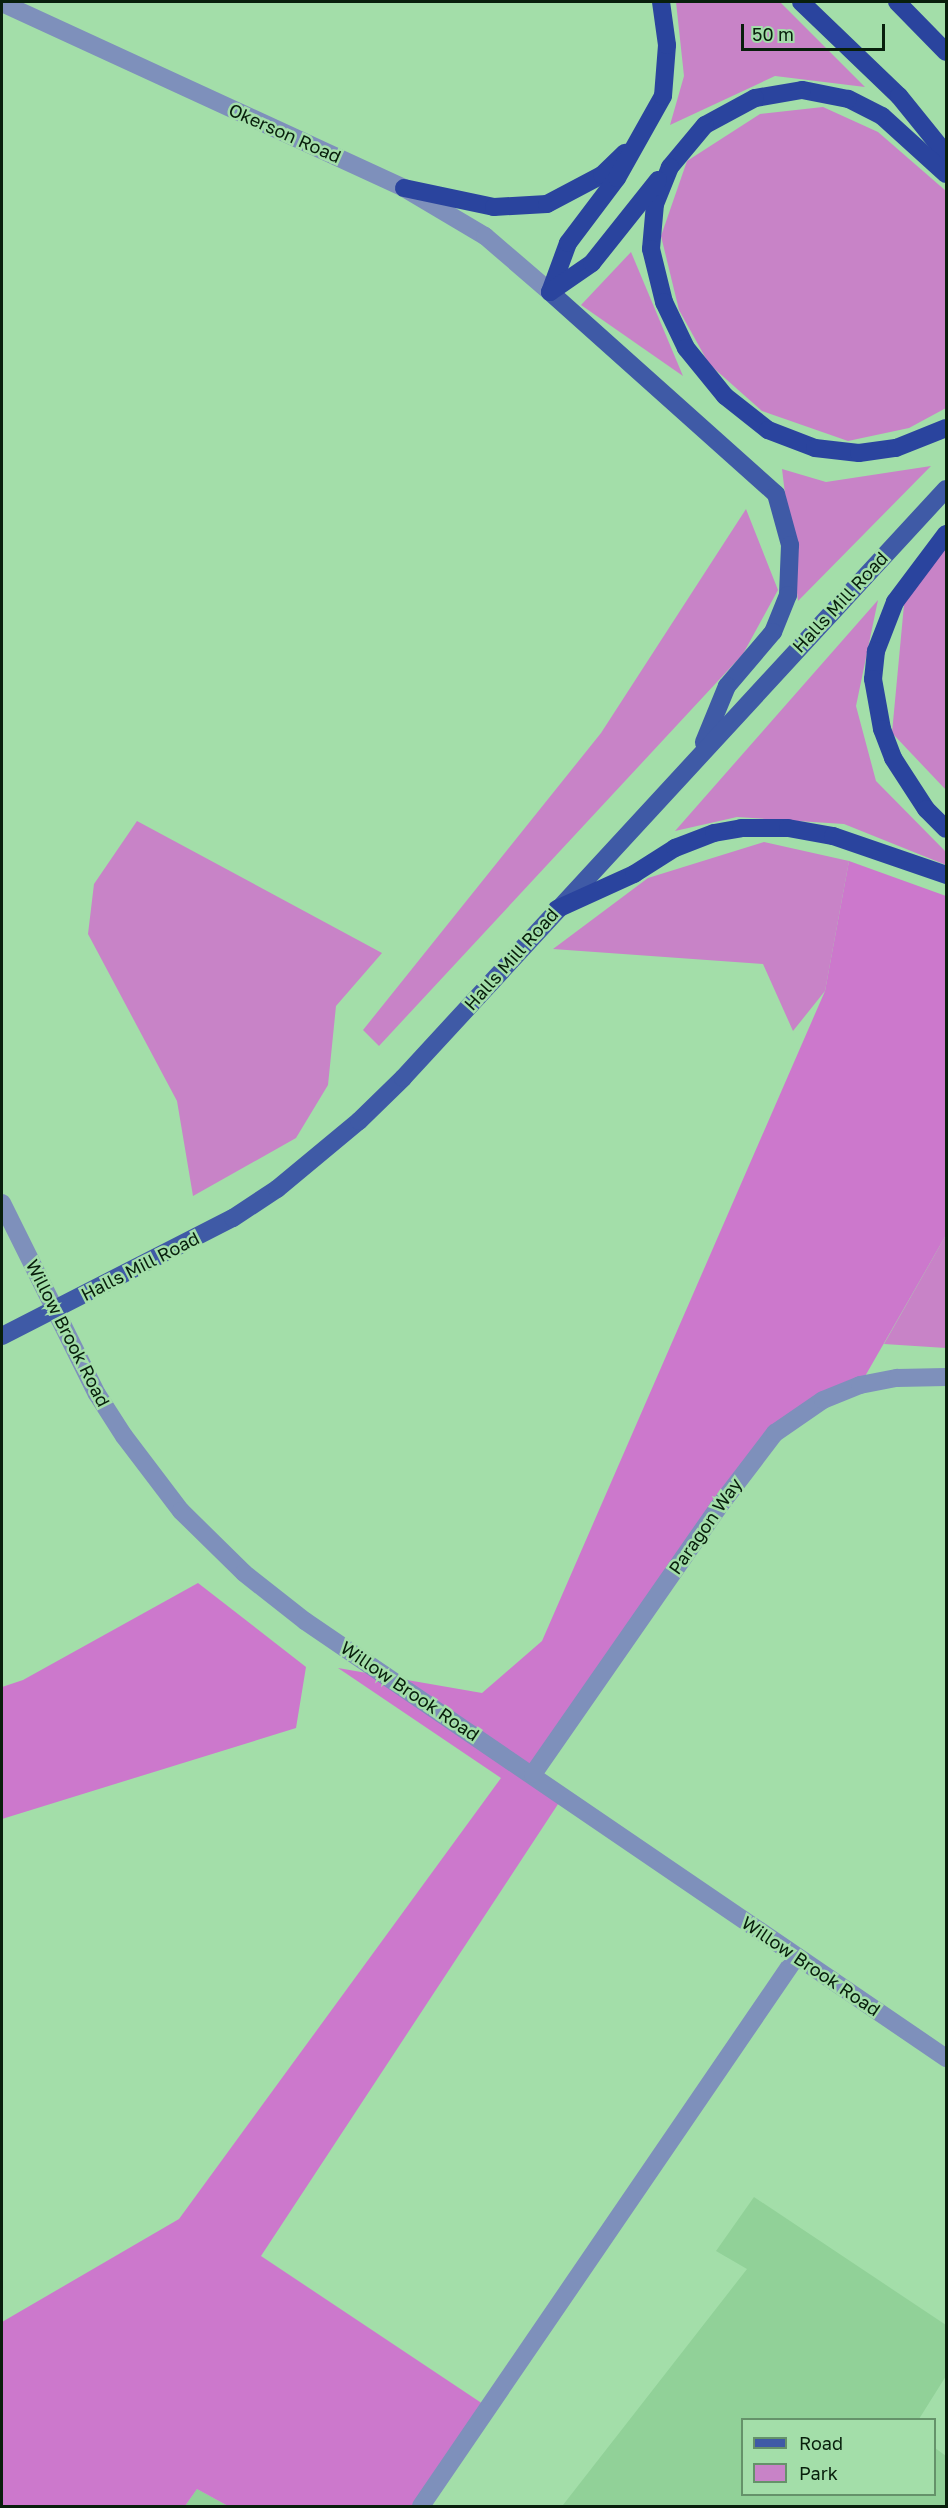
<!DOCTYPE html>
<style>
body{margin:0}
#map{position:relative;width:948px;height:2508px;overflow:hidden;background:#a3dea9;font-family:"Golos Text",sans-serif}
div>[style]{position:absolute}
.built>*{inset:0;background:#91d198}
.green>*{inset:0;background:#c883c7}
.forest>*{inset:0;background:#cc78cc}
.minor>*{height:18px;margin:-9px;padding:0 9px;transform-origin:9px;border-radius:9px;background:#7e90bb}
.major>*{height:18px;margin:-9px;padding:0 9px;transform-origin:9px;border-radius:9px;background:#3f5aa6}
.highway>*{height:18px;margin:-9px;padding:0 9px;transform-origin:9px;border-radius:9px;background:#2a449e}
span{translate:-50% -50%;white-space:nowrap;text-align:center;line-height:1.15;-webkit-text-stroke:5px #a3dea9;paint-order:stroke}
.street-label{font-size:18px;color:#081f0c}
.frame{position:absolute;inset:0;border:3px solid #081f0c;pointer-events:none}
.legend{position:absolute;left:741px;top:2418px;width:195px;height:78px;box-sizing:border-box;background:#a3dea9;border:2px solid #65926a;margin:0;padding:8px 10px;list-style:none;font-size:18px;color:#081f0c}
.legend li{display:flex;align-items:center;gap:12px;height:30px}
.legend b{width:30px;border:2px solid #65926a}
.scale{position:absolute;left:741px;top:24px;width:144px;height:27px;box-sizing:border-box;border:3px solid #081f0c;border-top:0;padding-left:8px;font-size:18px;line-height:21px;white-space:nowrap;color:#081f0c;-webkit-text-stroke:4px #a3dea9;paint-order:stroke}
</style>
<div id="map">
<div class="built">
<div style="clip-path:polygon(754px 2197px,946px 2325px,946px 2376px,919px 2419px,742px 2420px,742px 2494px,934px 2494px,935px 2448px,946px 2456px,946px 2506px,563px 2505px,747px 2269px,716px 2251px)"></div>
<div style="clip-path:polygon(197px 2489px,228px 2506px,185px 2506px)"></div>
</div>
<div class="green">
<div style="clip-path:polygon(676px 2px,780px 2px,865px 87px,775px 76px,670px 125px,684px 76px)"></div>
<div style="clip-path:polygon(823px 107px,878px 132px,946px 191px,946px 408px,909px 428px,848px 441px,762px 411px,709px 364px,679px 310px,661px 236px,687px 161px,760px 114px)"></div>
<div style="clip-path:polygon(631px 252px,683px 376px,581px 305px)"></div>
<div style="clip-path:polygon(931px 466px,798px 601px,782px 469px,826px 482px)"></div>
<div style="clip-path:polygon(746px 509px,778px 590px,743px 654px,379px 1046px,363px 1030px,601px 733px)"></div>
<div style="clip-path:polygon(946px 546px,946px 790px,892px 733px,905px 594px)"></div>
<div style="clip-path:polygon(878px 600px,856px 706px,876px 781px,946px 852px,946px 865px,844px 824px,737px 817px,675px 831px)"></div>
<div style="clip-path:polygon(137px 821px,382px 953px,336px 1006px,328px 1085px,296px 1138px,193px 1196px,177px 1101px,88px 934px,94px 884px)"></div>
<div style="clip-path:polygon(764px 842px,849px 861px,825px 991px,793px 1031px,763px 964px,553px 949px,648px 878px)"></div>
<div style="clip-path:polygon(946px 1235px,946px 1348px,884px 1344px)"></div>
</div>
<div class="forest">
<div style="clip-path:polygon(849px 861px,946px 896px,946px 1235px,860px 1385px,761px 1443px,530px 1771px,564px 1795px,261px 2256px,486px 2406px,416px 2506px,228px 2506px,197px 2489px,185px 2506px,2px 2506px,2px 2322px,179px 2219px,501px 1778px,338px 1668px,482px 1693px,542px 1641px,825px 991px)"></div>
<div style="clip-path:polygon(198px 1583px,306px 1667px,296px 1728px,2px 1819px,2px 1687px,23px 1680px)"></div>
</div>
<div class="minor">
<div style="left:2px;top:3px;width:443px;rotate:24.7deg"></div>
<div style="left:404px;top:188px;width:94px;rotate:30.7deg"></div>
<div style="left:485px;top:236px;width:86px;rotate:40.7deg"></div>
<div style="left:2px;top:1203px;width:213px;rotate:63.6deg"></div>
<div style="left:97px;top:1394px;width:50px;rotate:57.3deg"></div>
<div style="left:124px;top:1436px;width:94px;rotate:52.8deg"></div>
<div style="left:181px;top:1511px;width:88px;rotate:44.5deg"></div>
<div style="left:244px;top:1573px;width:78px;rotate:38.2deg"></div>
<div style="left:305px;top:1621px;width:776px;rotate:34.28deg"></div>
<div style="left:533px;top:1774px;width:323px;rotate:-55.2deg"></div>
<div style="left:717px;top:1509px;width:96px;rotate:-52.7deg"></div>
<div style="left:775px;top:1433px;width:58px;rotate:-34.5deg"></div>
<div style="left:823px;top:1400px;width:40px;rotate:-22deg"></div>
<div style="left:860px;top:1385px;width:38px;rotate:-11deg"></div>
<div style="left:897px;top:1378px;width:49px;rotate:-1.2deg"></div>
<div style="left:421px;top:2506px;width:665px;rotate:-55.66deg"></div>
</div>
<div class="major">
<div style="left:550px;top:292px;width:303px;rotate:41.8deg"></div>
<div style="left:776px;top:494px;width:53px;rotate:74.6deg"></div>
<div style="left:790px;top:545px;width:50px;rotate:92.3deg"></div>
<div style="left:788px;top:595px;width:40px;rotate:112deg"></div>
<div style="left:773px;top:632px;width:71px;rotate:130.4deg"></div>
<div style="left:727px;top:686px;width:61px;rotate:112.3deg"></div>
<div style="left:2px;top:1336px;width:259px;rotate:-27.1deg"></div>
<div style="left:233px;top:1218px;width:53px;rotate:-33.4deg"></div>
<div style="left:277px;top:1189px;width:107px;rotate:-39.7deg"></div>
<div style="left:359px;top:1121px;width:62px;rotate:-44.3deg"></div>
<div style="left:403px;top:1078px;width:801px;rotate:-47.33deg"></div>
</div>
<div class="highway">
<div style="left:801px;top:2px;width:136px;rotate:43.8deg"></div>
<div style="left:899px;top:96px;width:75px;rotate:51deg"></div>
<div style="left:897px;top:2px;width:70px;rotate:45.6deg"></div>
<div style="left:946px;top:174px;width:86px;rotate:-137.8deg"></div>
<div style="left:882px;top:116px;width:38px;rotate:-153deg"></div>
<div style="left:848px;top:99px;width:47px;rotate:-168.9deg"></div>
<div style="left:802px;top:90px;width:48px;rotate:170.3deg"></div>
<div style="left:755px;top:98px;width:57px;rotate:151.6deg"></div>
<div style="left:705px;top:125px;width:55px;rotate:129.8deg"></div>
<div style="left:670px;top:167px;width:40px;rotate:112deg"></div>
<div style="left:655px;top:204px;width:45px;rotate:95.1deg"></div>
<div style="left:651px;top:249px;width:55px;rotate:76.2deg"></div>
<div style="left:664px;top:302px;width:51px;rotate:64.4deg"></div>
<div style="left:686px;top:348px;width:62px;rotate:50.9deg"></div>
<div style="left:725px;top:396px;width:55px;rotate:38.3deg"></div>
<div style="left:768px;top:430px;width:50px;rotate:21deg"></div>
<div style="left:815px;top:448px;width:44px;rotate:6.5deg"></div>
<div style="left:859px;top:453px;width:37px;rotate:-8deg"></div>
<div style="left:896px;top:448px;width:54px;rotate:-21.8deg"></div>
<div style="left:404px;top:188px;width:92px;rotate:11.9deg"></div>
<div style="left:494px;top:207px;width:53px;rotate:-3.2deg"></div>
<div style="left:547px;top:204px;width:62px;rotate:-27.8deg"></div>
<div style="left:602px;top:175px;width:32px;rotate:-44deg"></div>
<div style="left:550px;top:292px;width:52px;rotate:-69.8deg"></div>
<div style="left:568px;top:243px;width:81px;rotate:-53deg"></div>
<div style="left:617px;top:178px;width:94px;rotate:-60.7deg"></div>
<div style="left:663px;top:96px;width:51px;rotate:-85.5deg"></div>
<div style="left:667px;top:45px;width:43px;rotate:-97.9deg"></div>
<div style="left:550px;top:292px;width:51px;rotate:-34.6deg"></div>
<div style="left:592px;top:263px;width:106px;rotate:-51.5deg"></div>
<div style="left:946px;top:534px;width:85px;rotate:126.9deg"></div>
<div style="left:895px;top:602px;width:53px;rotate:111.2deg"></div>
<div style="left:876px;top:651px;width:28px;rotate:96deg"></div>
<div style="left:873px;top:679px;width:51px;rotate:79.8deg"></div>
<div style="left:882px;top:729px;width:31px;rotate:69deg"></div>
<div style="left:893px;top:758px;width:61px;rotate:57.1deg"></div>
<div style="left:926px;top:809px;width:28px;rotate:45deg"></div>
<div style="left:557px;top:909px;width:85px;rotate:-24.4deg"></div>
<div style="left:634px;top:874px;width:49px;rotate:-32.4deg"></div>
<div style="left:675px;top:848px;width:42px;rotate:-21deg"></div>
<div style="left:714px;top:833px;width:27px;rotate:-10deg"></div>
<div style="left:741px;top:828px;width:47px"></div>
<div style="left:788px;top:828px;width:46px;rotate:10.1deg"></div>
<div style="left:833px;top:836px;width:120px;rotate:19deg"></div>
</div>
<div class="street-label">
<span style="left:285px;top:133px;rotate:24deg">Okerson Road</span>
<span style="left:840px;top:602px;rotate:-47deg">Halls Mill Road</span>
<span style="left:511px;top:959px;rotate:-48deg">Halls Mill Road</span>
<span style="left:140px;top:1266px;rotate:-27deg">Halls Mill Road</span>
<span style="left:68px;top:1333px;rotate:63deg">Willow Brook Road</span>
<span style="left:705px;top:1526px;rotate:-55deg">Paragon Way</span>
<span style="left:410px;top:1691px;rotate:34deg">Willow Brook Road</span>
<span style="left:811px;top:1966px;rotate:34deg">Willow Brook Road</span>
</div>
<div class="frame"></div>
<ul class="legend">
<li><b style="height:8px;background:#3f5aa6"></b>Road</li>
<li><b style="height:16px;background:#c883c7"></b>Park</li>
</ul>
<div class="scale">50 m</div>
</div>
